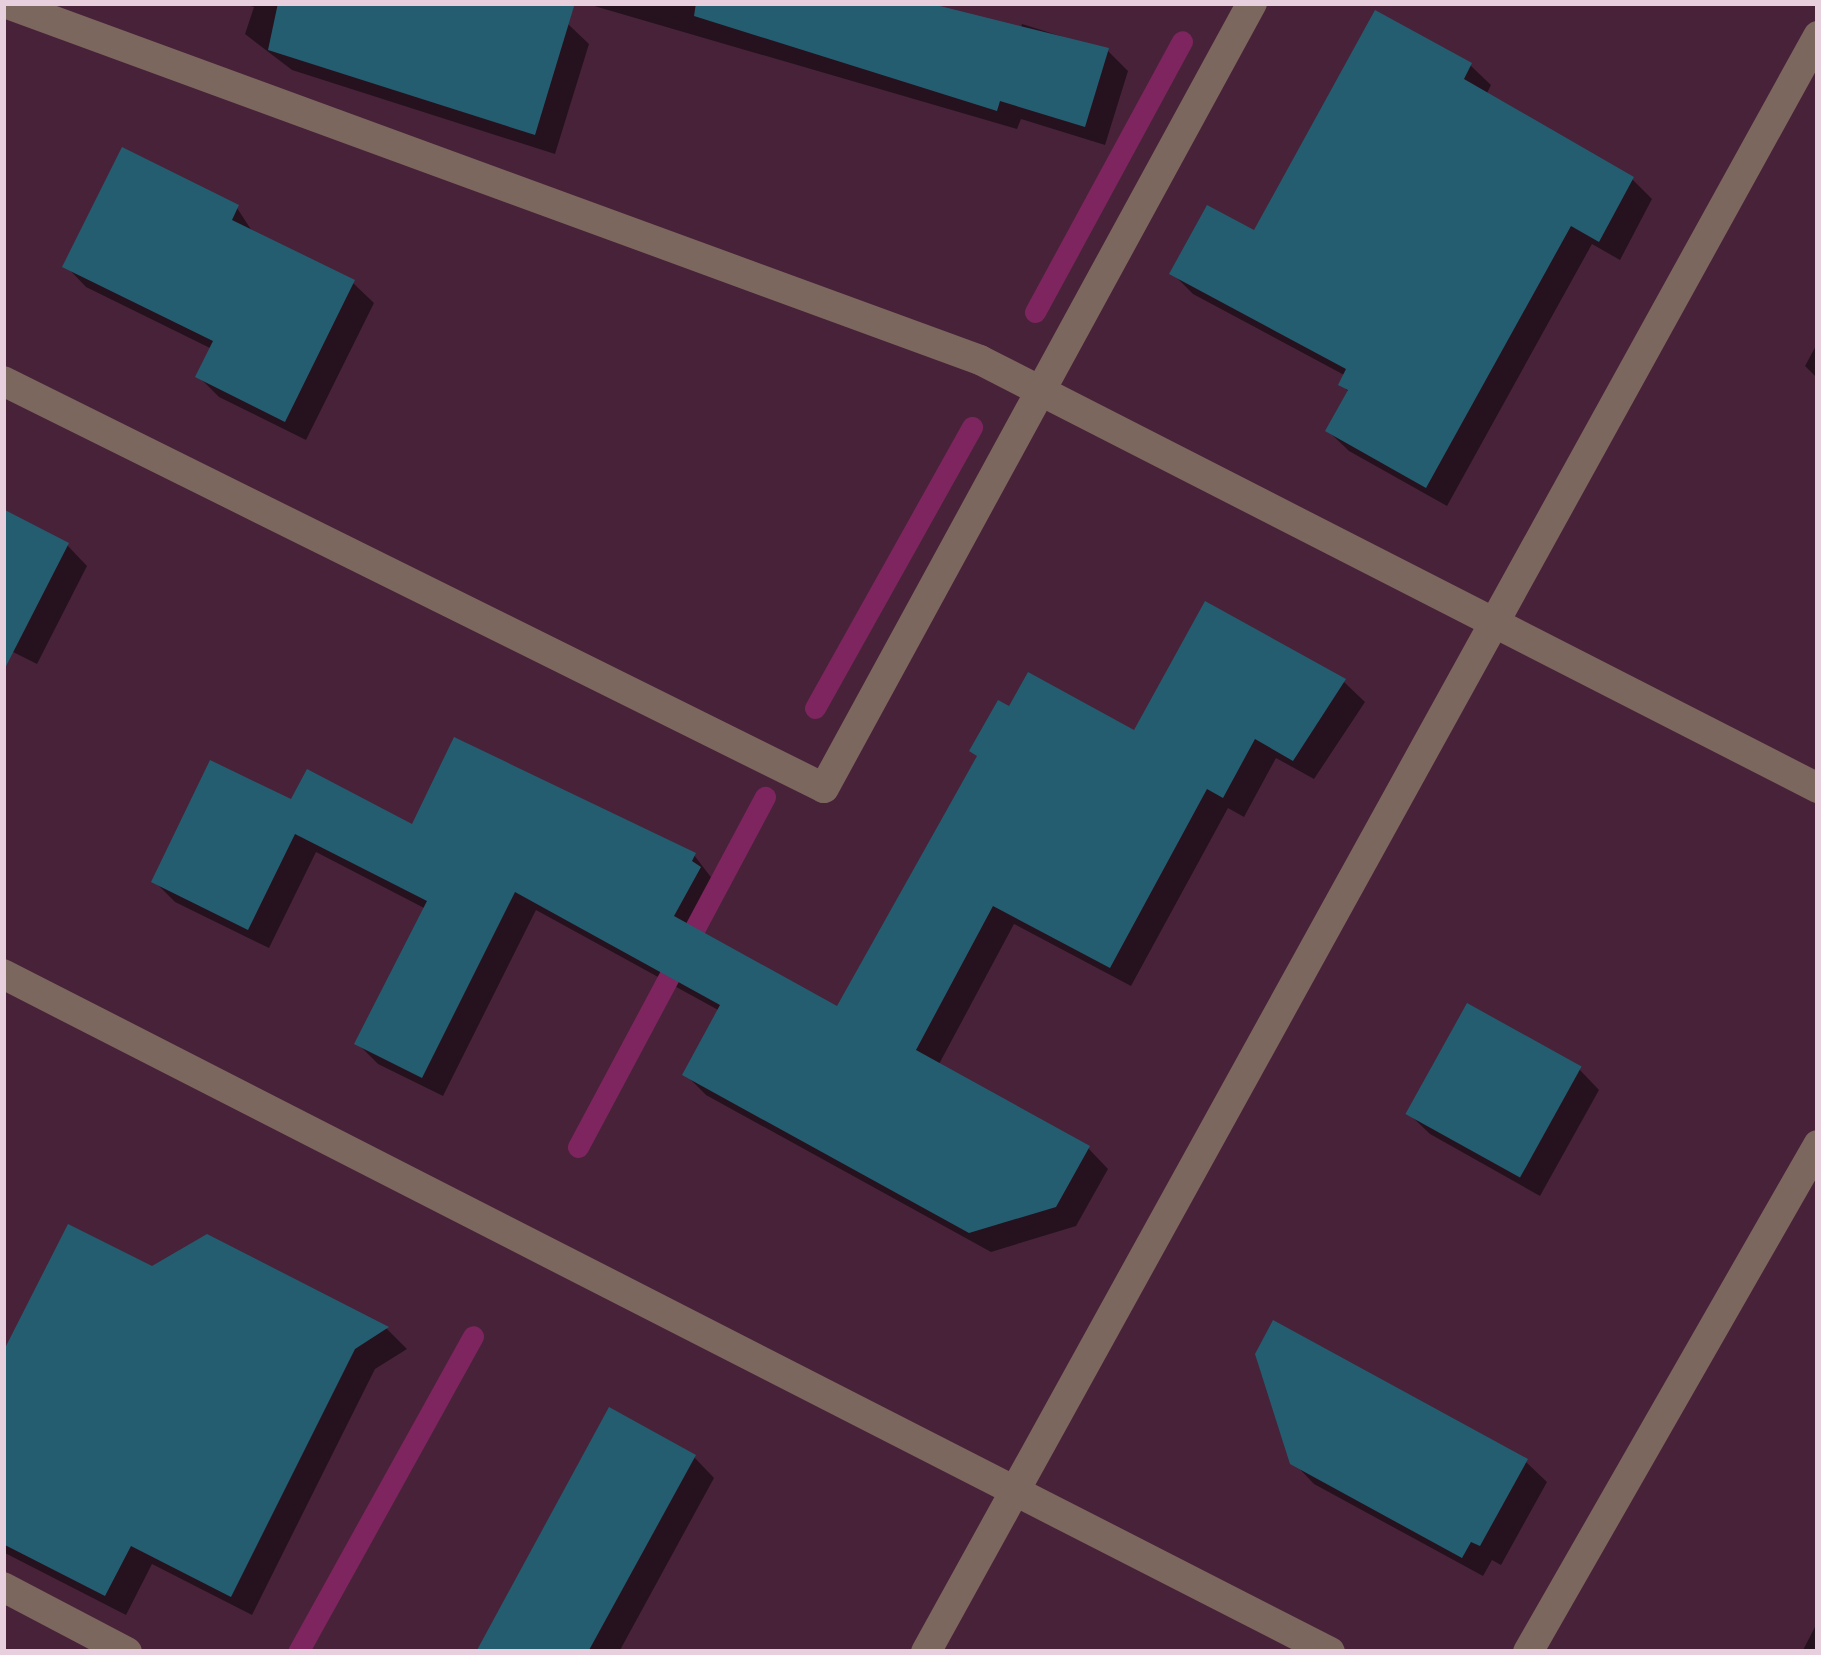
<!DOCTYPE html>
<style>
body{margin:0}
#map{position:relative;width:1821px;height:1655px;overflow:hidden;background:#482239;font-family:"Archivo Narrow",sans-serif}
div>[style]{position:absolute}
.shadow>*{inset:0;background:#0007}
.stream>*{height:21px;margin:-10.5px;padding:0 10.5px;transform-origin:10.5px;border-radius:10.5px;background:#7e255f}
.building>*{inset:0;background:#245d70;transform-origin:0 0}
.minor>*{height:30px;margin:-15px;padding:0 15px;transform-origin:15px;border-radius:15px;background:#7c675e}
span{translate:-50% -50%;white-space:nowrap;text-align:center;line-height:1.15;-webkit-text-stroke:9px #3d182e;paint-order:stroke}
.frame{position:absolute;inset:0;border:6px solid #e8cfdd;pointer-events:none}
</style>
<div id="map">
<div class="shadow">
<div style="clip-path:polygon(240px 3px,503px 3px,568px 24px,589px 44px,555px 154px,292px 70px,245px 34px,254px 7px)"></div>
<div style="clip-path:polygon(584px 3px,918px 3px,1019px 35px,1022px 24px,1108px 51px,1128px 71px,1105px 145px,1021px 119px,1017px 129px)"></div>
<div style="clip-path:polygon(1470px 65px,1491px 85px,1486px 95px,1632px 179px,1652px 199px,1620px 260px,1592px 244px,1447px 506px,1349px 451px,1328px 431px,1350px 393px,1341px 384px,1346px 376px,1193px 294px,1173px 274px,1255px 234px)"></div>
<div style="clip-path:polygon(237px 208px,254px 234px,353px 283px,374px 303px,306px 440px,219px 397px,199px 377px,212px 349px,86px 287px,66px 266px)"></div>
<div style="clip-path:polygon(1818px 342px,1818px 379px,1805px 366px)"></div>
<div style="clip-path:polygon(3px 512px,67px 545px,87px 566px,37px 664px,3px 647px)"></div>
<div style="clip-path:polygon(1206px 605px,1344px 682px,1365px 702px,1314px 779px,1276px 758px,1244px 817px,1228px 808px,1131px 986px,1014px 924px,938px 1066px,1088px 1148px,1108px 1169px,1076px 1226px,991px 1252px,706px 1095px,686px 1075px,720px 1011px,536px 910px,443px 1096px,378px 1064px,358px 1044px,426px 909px,316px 852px,269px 948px,175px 902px,155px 882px,292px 803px,414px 828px,694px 855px,720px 889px,696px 932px,838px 1010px,1011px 710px,1135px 734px)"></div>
<div style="clip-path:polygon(1579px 1069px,1599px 1090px,1540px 1196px,1430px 1134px,1409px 1114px)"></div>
<div style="clip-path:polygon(207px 1237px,387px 1329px,407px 1349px,375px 1369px,252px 1615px,152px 1564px,126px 1615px,3px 1552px,3px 1359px)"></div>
<div style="clip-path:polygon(694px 1457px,714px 1478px,619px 1652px,479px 1652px)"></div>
<div style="clip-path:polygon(1293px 1462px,1526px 1462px,1547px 1482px,1501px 1565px,1492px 1560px,1483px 1576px,1314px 1484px)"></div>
<div style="clip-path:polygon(1818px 1621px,1818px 1652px,1802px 1652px)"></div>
</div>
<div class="stream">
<div style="left:1035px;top:312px;width:308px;rotate:-61.5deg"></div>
<div style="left:815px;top:708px;width:322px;rotate:-60.8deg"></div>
<div style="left:578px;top:1147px;width:397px;rotate:-61.9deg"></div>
<div style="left:298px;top:1652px;width:361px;rotate:-61deg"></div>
</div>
<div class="building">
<div style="clip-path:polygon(278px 3px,575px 3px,535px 135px,268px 50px)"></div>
<div style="clip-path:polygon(696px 3px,928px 3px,1109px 48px,1085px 127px,1000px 101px,997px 111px,694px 16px)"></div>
<div style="clip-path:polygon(1375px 10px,1472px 63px,1464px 79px,1634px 177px,1599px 242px,1571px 226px,1426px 488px,1325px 431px,1348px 390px,1338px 385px,1346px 369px,1169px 274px,1207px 205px,1254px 230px)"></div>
<div style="clip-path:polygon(122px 147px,239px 205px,232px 220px,355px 280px,285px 422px,195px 377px,213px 341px,62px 267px)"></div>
<div style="clip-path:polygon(3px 509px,69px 543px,3px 672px)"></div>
<div style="clip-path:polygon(1205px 601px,1346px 679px,1293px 761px,1255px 739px,1223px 798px,1207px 789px,1110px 968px,993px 906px,916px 1050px,1090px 1146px,1056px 1207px,969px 1233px,682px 1075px,720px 1005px,515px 892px,422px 1078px,354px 1044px,427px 901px,295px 834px,248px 930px,151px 882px,210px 760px,291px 799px,307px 769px,412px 824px,454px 737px,696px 853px,692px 861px,701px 867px,674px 916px,837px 1006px,977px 756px,969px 751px,998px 700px,1009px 706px,1028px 672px,1134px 730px)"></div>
<div style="left:1467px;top:1003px;width:131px;height:127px;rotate:29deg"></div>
<div style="clip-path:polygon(68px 1224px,152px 1266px,207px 1234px,389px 1327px,355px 1349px,231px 1597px,131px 1546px,105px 1596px,3px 1544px,3px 1352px)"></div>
<div style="clip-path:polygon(1273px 1320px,1528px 1459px,1480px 1546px,1471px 1542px,1462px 1558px,1290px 1464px,1255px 1354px)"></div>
<div style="clip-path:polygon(609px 1407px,696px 1455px,588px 1652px,476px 1652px)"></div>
</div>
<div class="minor">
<div style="left:5px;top:3px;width:1038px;rotate:20.11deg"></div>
<div style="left:980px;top:360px;width:941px;rotate:27.06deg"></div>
<div style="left:3px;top:381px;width:916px;rotate:26.37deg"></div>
<div style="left:824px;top:788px;width:894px;rotate:-61.4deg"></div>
<div style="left:3px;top:974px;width:1490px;rotate:27.06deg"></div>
<div style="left:3px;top:1587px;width:140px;rotate:27.7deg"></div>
<div style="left:926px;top:1652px;width:1846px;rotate:-61.1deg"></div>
<div style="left:1528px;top:1652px;width:584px;rotate:-60.23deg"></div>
</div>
<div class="frame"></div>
</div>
